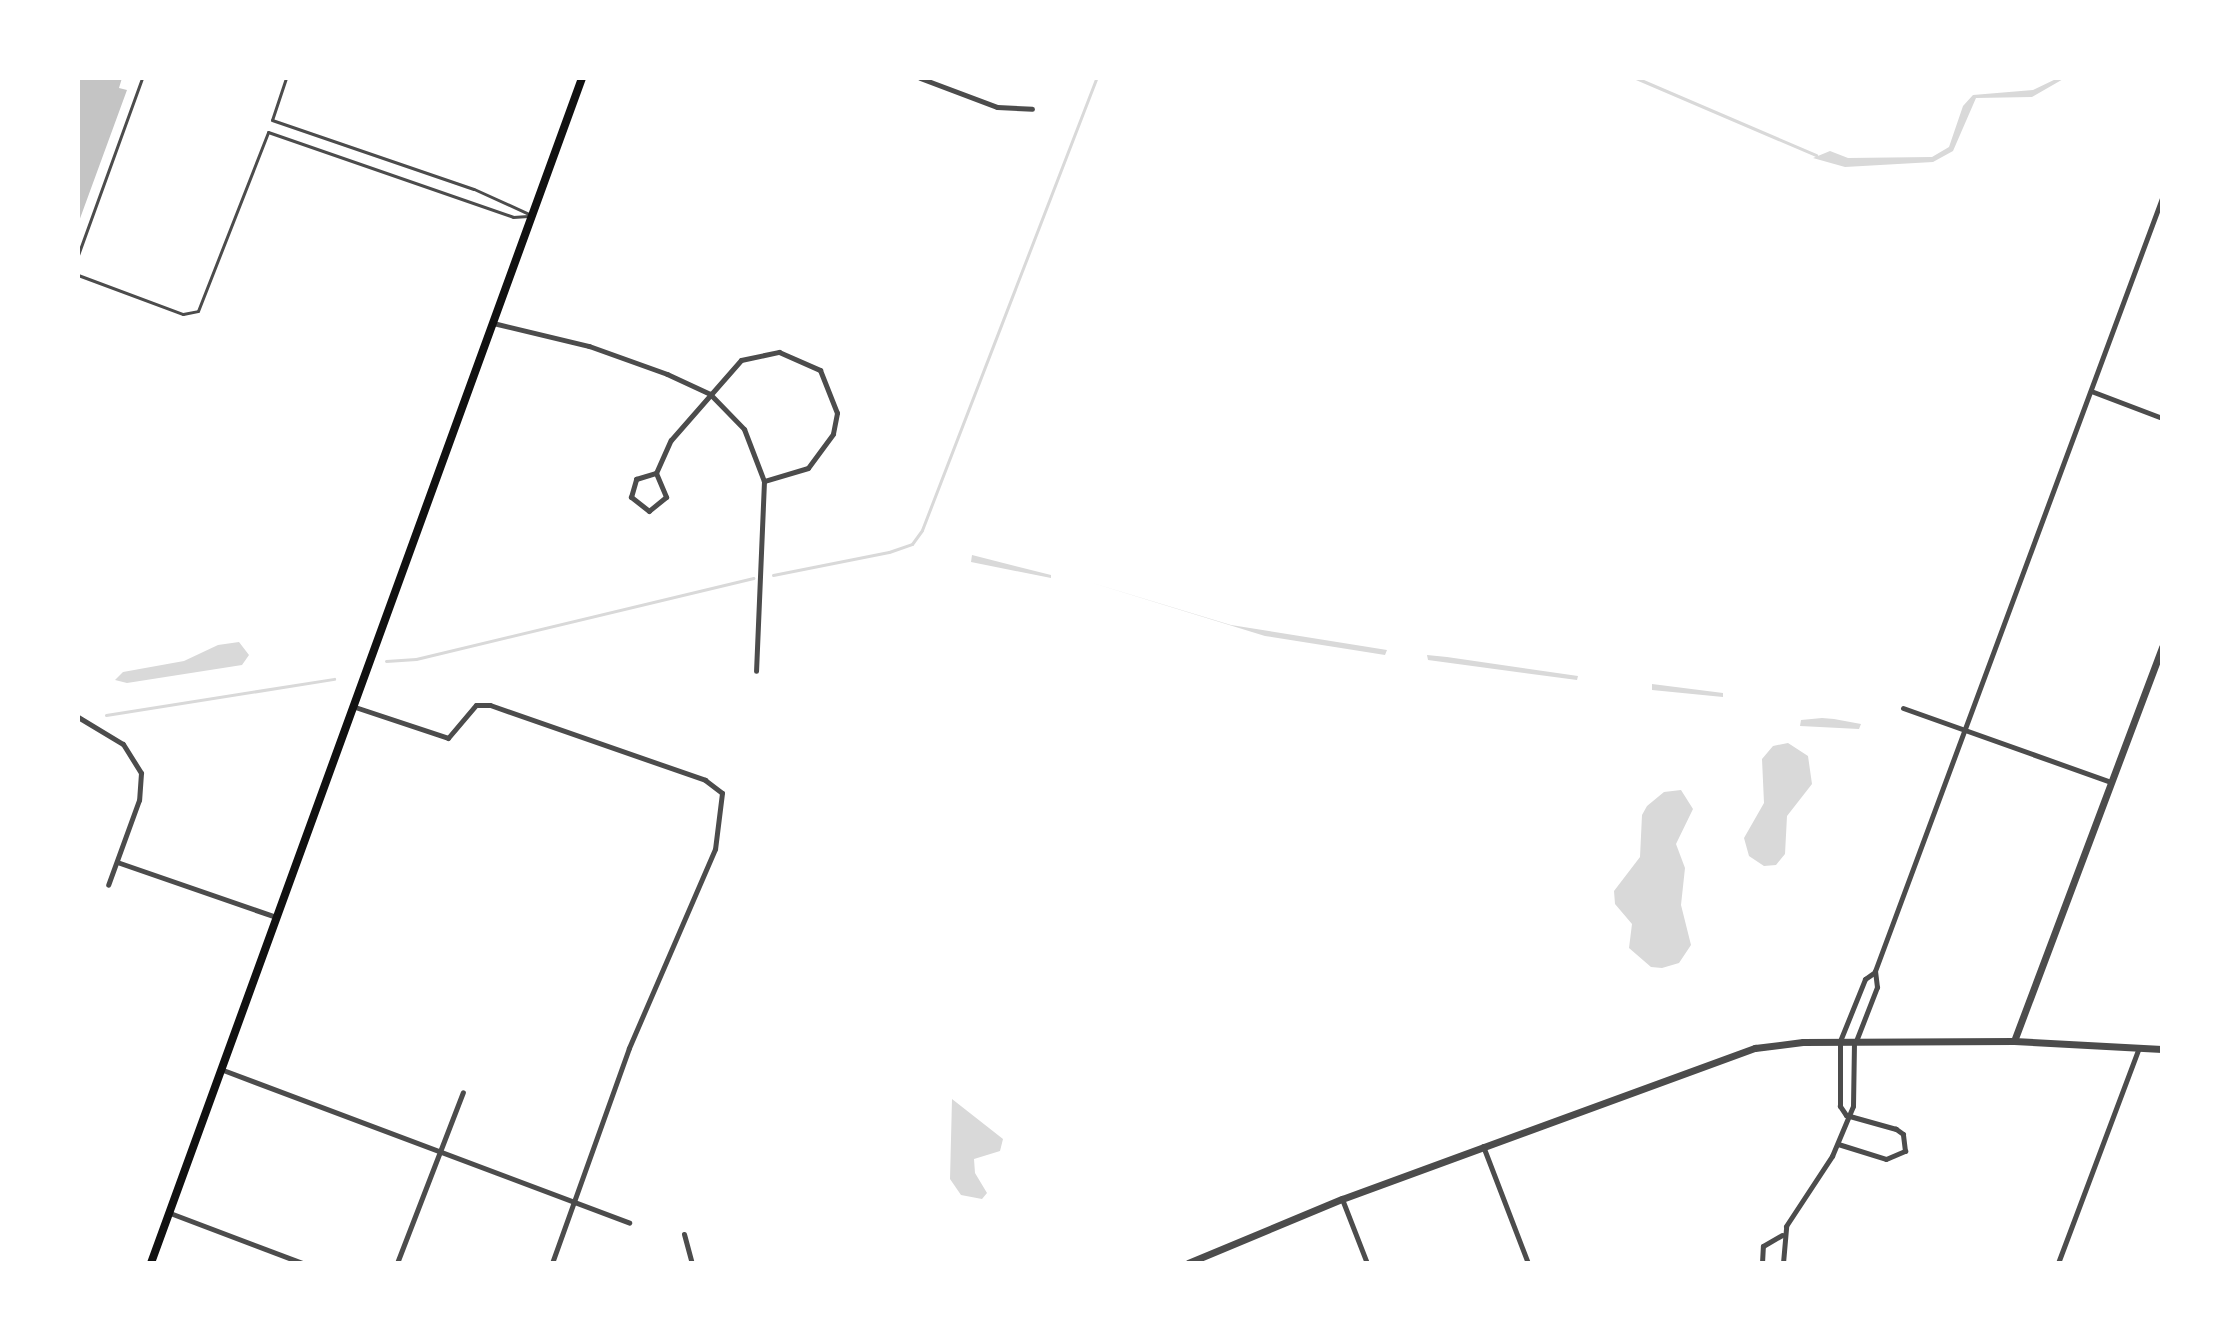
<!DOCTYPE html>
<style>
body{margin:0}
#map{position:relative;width:2240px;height:1341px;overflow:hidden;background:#fff;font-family:"Alegreya Sans",sans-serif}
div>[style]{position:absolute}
.water>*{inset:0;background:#d9d9d9}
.stream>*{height:3px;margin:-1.5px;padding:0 1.5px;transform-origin:1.5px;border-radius:1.5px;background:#d9d9d9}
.building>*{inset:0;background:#c4c4c4}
.service>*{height:3px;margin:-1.5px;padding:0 1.5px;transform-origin:1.5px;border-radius:1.5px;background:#4c4c4c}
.minor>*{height:5px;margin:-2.5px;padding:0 2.5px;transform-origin:2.5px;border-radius:2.5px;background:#4c4c4c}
.tertiary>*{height:7px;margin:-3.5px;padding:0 3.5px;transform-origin:3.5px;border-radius:3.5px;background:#4c4c4c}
.primary>*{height:8px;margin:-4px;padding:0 4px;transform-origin:4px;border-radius:4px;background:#111}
span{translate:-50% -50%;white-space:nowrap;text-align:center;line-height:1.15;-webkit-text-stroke:8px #fff;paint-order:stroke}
.frame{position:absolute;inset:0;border:80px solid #fff;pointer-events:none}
</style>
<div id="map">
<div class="water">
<div style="clip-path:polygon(2058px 78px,2065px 78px,2032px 97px,1976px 98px,1953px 151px,1933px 162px,1845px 167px,1813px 158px,1830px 151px,1848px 158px,1932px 157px,1949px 147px,1963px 106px,1973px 95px,2033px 90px)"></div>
<div style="clip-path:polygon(972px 555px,1051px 575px,1051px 578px,971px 562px)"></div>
<div style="clip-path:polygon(1086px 581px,1231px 625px,1387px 650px,1385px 655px,1265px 636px)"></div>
<div style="clip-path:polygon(239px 642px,249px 655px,242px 665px,127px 683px,115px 680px,123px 672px,184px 661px,218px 645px)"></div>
<div style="clip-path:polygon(1427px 655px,1447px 657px,1578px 676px,1577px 680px,1428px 660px)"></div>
<div style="clip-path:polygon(1652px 684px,1723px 693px,1723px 697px,1652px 690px)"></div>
<div style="clip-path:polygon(1822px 718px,1834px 719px,1861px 724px,1859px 729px,1800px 726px,1801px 720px)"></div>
<div style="clip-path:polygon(1788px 743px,1808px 756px,1812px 784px,1787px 816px,1785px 854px,1776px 865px,1764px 866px,1749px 856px,1744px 838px,1764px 803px,1762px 759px,1773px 746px)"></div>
<div style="clip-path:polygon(1681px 790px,1693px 809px,1676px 844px,1685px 868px,1681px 905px,1691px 945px,1679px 963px,1662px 968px,1651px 967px,1629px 948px,1632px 924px,1615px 904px,1614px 891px,1640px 857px,1642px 815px,1647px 806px,1664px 792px)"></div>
<div style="clip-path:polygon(952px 1099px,1003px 1139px,1000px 1151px,974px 1159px,975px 1173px,987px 1193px,982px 1199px,961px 1195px,950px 1179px)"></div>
</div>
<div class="stream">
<div style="left:1636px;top:78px;width:196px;rotate:23.2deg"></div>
<div style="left:773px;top:575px;width:118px;rotate:-11.2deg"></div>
<div style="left:889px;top:552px;width:24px;rotate:-19deg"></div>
<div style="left:912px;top:544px;width:17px;rotate:-54deg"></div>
<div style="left:922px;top:530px;width:484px;rotate:-68.9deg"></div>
<div style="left:386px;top:661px;width:30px;rotate:-4deg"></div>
<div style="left:416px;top:659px;width:347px;rotate:-13.5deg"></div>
<div style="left:106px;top:715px;width:231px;rotate:-9deg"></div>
</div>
<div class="building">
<div style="clip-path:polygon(78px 78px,122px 78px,119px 88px,127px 90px,78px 224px)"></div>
</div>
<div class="service">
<div style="left:286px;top:78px;width:44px;rotate:108.4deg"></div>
<div style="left:272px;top:120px;width:213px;rotate:18.9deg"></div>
<div style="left:474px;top:189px;width:60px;rotate:24.4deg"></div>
<div style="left:78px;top:255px;width:188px;rotate:-70.1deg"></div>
<div style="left:78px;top:275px;width:112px;rotate:20.4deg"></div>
<div style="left:183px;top:314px;width:15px;rotate:-11deg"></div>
<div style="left:198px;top:311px;width:192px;rotate:-68.6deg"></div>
<div style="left:268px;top:132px;width:259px;rotate:19.1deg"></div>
<div style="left:513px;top:217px;width:15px;rotate:-4deg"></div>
</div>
<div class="minor">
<div style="left:920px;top:78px;width:82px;rotate:20.6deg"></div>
<div style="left:997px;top:107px;width:35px;rotate:3deg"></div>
<div style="left:493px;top:323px;width:99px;rotate:13.5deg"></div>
<div style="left:589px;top:346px;width:83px;rotate:19.7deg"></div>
<div style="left:667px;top:374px;width:47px;rotate:24.9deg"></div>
<div style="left:710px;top:394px;width:49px;rotate:45.8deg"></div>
<div style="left:744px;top:429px;width:56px;rotate:69deg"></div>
<div style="left:764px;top:481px;width:190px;rotate:92.4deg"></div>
<div style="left:2091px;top:391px;width:76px;rotate:20.8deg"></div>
<div style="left:656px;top:473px;width:26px;rotate:67deg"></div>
<div style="left:666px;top:497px;width:22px;rotate:141deg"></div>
<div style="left:649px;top:511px;width:23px;rotate:-142deg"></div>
<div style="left:631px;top:497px;width:19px;rotate:-74deg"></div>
<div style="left:636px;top:479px;width:21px;rotate:-17deg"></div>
<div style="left:656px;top:473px;width:36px;rotate:-66deg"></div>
<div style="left:671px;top:440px;width:106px;rotate:-48.8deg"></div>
<div style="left:741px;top:360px;width:39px;rotate:-12deg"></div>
<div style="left:779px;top:352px;width:45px;rotate:23.7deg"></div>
<div style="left:820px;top:370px;width:46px;rotate:68.4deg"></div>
<div style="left:837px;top:413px;width:21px;rotate:101deg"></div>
<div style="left:833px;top:434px;width:42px;rotate:126.3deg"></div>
<div style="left:808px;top:468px;width:46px;rotate:163.5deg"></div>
<div style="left:355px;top:707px;width:98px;rotate:18.4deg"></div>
<div style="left:448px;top:738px;width:43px;rotate:-49.7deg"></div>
<div style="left:476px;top:705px;width:14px"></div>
<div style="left:490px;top:705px;width:228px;rotate:19.2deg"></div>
<div style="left:705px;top:780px;width:21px;rotate:37deg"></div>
<div style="left:722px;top:793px;width:56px;rotate:97.1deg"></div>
<div style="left:715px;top:849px;width:217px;rotate:113.4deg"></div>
<div style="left:629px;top:1048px;width:228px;rotate:109.7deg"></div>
<div style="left:1903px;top:708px;width:221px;rotate:19.6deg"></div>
<div style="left:78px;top:717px;width:52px;rotate:31deg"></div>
<div style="left:123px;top:744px;width:34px;rotate:58deg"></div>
<div style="left:141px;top:773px;width:27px;rotate:94deg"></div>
<div style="left:139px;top:800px;width:90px;rotate:110deg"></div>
<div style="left:117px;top:862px;width:168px;rotate:19.1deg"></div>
<div style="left:1856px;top:1041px;width:58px;rotate:-68.7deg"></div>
<div style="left:1877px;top:987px;width:16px;rotate:-97deg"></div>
<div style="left:1875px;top:971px;width:825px;rotate:-69.63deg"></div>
<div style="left:223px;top:1070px;width:434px;rotate:20.6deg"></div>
<div style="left:1846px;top:1115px;width:11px;rotate:-124deg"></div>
<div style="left:1840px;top:1106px;width:65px;rotate:-90deg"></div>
<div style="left:1840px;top:1041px;width:67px;rotate:-68deg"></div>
<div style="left:1865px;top:979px;width:12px;rotate:-35deg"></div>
<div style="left:1838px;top:1144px;width:50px;rotate:17.4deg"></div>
<div style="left:1886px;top:1159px;width:21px;rotate:-23deg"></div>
<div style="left:1905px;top:1151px;width:17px;rotate:-97deg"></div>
<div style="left:1903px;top:1134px;width:9px;rotate:-144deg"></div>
<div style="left:1896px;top:1129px;width:52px;rotate:-164.4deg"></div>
<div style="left:1483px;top:1146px;width:125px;rotate:69deg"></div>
<div style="left:1342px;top:1199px;width:69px;rotate:68.7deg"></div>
<div style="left:170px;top:1213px;width:141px;rotate:20.7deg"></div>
<div style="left:684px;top:1234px;width:30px;rotate:75deg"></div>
<div style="left:397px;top:1263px;width:183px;rotate:-68.9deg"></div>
<div style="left:1762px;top:1263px;width:17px;rotate:-87deg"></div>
<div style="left:1763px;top:1246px;width:22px;rotate:-30deg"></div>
<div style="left:1783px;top:1263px;width:37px;rotate:-85deg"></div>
<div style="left:1786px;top:1226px;width:84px;rotate:-56.7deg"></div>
<div style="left:1832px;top:1156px;width:54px;rotate:-67.2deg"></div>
<div style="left:1853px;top:1106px;width:65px;rotate:-89.1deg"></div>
<div style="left:2058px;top:1263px;width:230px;rotate:-69.4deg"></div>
</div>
<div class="tertiary">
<div style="left:2014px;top:1041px;width:421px;rotate:-69.4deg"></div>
<div style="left:1188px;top:1263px;width:167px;rotate:-22.6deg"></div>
<div style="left:1342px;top:1199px;width:440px;rotate:-20.1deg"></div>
<div style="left:1755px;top:1048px;width:48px;rotate:-7.1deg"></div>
<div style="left:1803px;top:1042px;width:211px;rotate:-0.3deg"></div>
<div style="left:2014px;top:1041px;width:148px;rotate:3.1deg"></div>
</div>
<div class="primary">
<div style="left:151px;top:1263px;width:1261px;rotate:-70.01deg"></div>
</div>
<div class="frame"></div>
</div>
